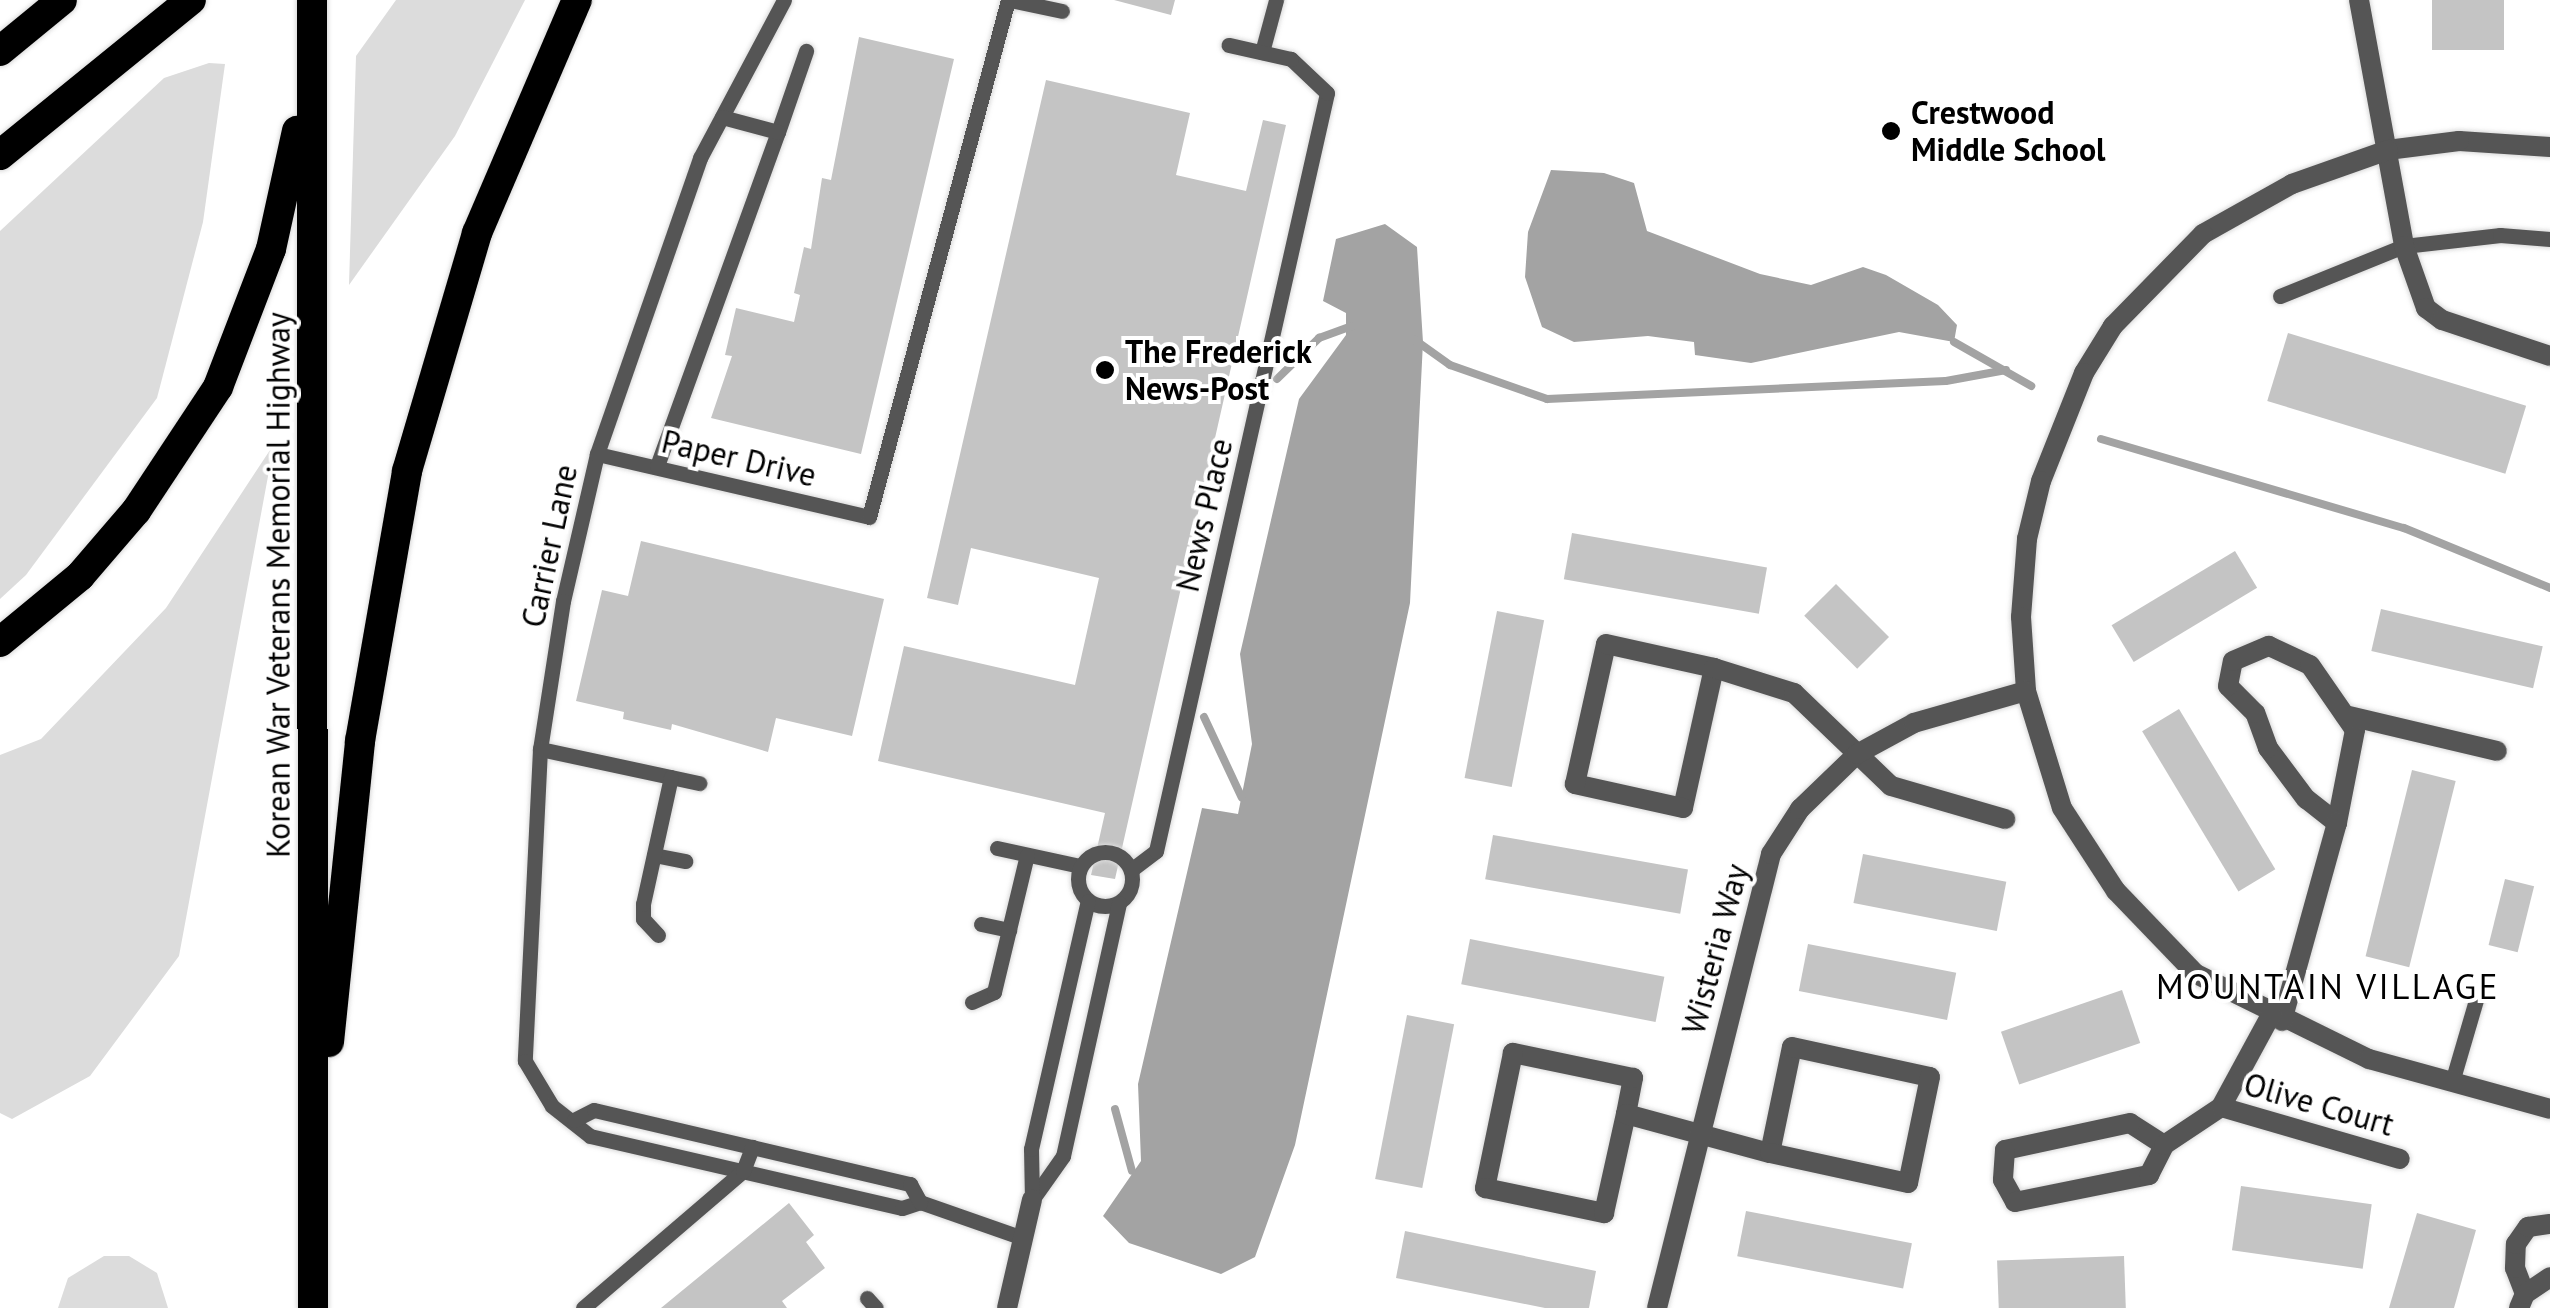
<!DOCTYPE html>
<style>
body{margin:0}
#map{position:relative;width:2550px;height:1308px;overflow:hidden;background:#fff;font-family:"PT Sans",sans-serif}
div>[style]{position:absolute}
.green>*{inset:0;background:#dcdcdc}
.water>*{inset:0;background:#a3a3a3}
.stream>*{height:8px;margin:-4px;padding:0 4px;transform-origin:4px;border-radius:4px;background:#a3a3a3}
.building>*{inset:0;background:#c4c4c4;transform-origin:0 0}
.roads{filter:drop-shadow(0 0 2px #dbdbdb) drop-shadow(0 0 2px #dbdbdb)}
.service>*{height:15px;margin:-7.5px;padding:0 7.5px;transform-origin:7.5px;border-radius:7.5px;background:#555}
.service>.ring{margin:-7.5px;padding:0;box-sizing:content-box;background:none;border:15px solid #555;border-radius:50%}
.minor>*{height:20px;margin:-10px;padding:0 10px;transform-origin:10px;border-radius:10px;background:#555}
.motorway>*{height:30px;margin:-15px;padding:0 15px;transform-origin:15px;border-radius:15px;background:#000}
.dots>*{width:28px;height:28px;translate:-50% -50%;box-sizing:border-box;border:5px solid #fff;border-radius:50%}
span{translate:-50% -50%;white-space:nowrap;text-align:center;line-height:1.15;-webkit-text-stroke:8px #fff;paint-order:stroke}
.poi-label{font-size:32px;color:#000;font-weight:700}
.left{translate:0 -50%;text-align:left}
.street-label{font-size:32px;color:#000}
.neighbourhood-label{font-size:35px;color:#000;letter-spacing:2.5px}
</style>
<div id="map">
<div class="green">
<div style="clip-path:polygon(396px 0,525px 0,455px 136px,349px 285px,356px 56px)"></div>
<div style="clip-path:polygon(209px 63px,225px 64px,203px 222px,157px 398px,26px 575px,0 599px,0 231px,164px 78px)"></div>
<div style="clip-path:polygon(274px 444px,179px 956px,90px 1076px,12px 1119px,0 1113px,0 755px,41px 739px,166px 608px)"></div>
<div style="clip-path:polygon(104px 1256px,129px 1256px,157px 1273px,168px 1308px,58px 1308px,68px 1278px)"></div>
</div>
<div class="water">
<div style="clip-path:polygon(1551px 170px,1604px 173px,1634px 183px,1647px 231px,1760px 274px,1811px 285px,1863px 267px,1886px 275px,1938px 305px,1957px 325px,1954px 342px,1899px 332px,1751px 363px,1695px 355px,1694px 342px,1648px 336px,1574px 342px,1542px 327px,1525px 277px,1528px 232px)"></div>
<div style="clip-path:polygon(1385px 224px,1417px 247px,1423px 342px,1410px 603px,1295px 1145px,1255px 1257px,1221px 1274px,1129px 1243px,1103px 1216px,1141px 1161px,1138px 1084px,1202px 808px,1238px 814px,1252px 744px,1240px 654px,1299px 399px,1346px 335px,1346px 313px,1323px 301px,1336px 239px)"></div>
</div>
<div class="stream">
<div style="left:1415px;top:340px;width:43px;rotate:35.5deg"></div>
<div style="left:1450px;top:365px;width:103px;rotate:19.3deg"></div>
<div style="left:1547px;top:399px;width:399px;rotate:-2.6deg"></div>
<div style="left:1946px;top:381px;width:61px;rotate:-10.4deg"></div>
<div style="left:1954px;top:342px;width:89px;rotate:29.7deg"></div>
<div style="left:1277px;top:379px;width:59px;rotate:-44.3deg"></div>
<div style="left:1319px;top:338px;width:35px;rotate:-20deg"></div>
<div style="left:2101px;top:439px;width:316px;rotate:16.4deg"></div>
<div style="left:2404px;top:528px;width:158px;rotate:22.3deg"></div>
<div style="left:1204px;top:717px;width:89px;rotate:64.9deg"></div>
<div style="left:1115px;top:1109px;width:64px;rotate:74.7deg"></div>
</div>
<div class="building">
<div style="clip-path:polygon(1114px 0,1175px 0,1171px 15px)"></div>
<div style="left:2432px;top:0;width:72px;height:50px"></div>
<div style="clip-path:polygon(859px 37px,954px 59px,861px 454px,711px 418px,732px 356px,725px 355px,736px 308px,794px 322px,800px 295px,794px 293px,804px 247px,811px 249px,822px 178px,831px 180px)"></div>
<div style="clip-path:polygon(1046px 80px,1190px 113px,1176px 175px,1246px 191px,1263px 120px,1286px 125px,1115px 879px,1091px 875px,1105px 813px,878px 761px,904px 646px,1075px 685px,1099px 578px,971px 548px,958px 605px,927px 598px)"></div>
<div style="left:2288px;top:333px;width:249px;height:71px;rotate:17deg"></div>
<div style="left:1572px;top:533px;width:198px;height:47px;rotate:10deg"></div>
<div style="clip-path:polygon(641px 541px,884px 599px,852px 736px,776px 718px,768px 752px,672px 724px,671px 730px,623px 719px,624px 712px,576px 701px,602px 590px,628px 596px)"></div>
<div style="left:2235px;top:551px;width:43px;height:144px;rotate:59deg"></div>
<div style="left:1836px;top:584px;width:75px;height:45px;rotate:45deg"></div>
<div style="left:2381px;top:609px;width:166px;height:43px;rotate:13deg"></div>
<div style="left:1497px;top:611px;width:48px;height:170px;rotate:11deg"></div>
<div style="left:2179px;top:709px;width:187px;height:43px;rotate:59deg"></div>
<div style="left:2412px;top:770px;width:45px;height:192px;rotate:14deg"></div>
<div style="left:1493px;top:835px;width:198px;height:45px;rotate:10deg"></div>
<div style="left:1863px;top:854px;width:146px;height:50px;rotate:11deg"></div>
<div style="left:2505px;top:879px;width:30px;height:68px;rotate:14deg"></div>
<div style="left:1470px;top:939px;width:198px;height:46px;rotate:11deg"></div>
<div style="left:1808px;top:944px;width:151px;height:48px;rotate:11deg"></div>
<div style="left:2122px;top:990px;width:56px;height:128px;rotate:71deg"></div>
<div style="left:1407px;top:1015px;width:48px;height:167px;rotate:11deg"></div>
<div style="left:2241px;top:1186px;width:132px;height:65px;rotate:8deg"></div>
<div style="clip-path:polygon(789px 1203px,814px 1235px,806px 1242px,825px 1268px,782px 1301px,787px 1308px,661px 1308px)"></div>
<div style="left:1746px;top:1211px;width:169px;height:46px;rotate:11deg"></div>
<div style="clip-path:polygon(2417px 1213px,2476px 1230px,2454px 1308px,2389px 1308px)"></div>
<div style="clip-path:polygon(1405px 1231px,1596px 1271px,1589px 1308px,1545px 1308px,1396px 1278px)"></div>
<div style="left:2124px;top:1256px;width:52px;height:127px;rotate:88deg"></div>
</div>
<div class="roads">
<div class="service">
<div style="left:784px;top:0;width:179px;rotate:118deg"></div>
<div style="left:700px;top:158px;width:313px;rotate:109.2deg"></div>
<div style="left:597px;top:454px;width:151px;rotate:103deg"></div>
<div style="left:563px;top:601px;width:150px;rotate:98.8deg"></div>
<div style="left:540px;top:749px;width:312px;rotate:92.8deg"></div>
<div style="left:525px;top:1061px;width:52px;rotate:59deg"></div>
<div style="left:552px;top:1106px;width:48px;rotate:38.3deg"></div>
<div style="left:590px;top:1136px;width:320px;rotate:13deg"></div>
<div style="left:902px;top:1208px;width:19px;rotate:-18deg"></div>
<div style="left:920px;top:1202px;width:109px;rotate:19.3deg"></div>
<div style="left:1010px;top:0;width:53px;rotate:11.9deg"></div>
<div style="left:1262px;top:52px;width:54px;rotate:-74.9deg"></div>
<div style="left:778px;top:132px;width:86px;rotate:-70.9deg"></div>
<div style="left:2280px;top:296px;width:134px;rotate:-22deg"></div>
<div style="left:2404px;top:246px;width:97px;rotate:-6.5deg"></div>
<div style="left:2500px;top:235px;width:50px;rotate:4.6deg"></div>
<div style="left:597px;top:454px;width:279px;rotate:13deg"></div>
<div style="left:869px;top:517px;width:535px;rotate:-74.95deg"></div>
<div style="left:657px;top:466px;width:355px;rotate:-70.1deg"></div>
<div style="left:778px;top:132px;width:58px;rotate:-165deg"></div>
<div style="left:540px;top:749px;width:163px;rotate:12.1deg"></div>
<div style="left:997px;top:848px;width:85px;rotate:12.2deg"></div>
<div class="ring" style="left:1078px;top:852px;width:39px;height:39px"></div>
<div style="left:654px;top:855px;width:32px;rotate:11deg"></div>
<div style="left:1131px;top:870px;width:31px;rotate:-37deg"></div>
<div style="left:1156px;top:851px;width:777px;rotate:-77.29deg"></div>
<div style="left:1327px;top:93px;width:50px;rotate:-136.6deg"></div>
<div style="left:1291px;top:59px;width:64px;rotate:-167.3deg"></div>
<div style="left:981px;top:924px;width:29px;rotate:12deg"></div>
<div style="left:658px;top:935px;width:22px;rotate:-133deg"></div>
<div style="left:643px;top:919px;width:15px;rotate:-90deg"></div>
<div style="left:643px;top:904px;width:130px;rotate:-77.6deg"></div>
<div style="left:972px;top:1002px;width:24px;rotate:-24deg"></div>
<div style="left:994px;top:992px;width:141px;rotate:-76.5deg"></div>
<div style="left:2452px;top:1082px;width:93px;rotate:-73.7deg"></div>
<div style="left:574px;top:1120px;width:22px;rotate:-27deg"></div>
<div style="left:594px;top:1110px;width:325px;rotate:13.2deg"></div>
<div style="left:910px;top:1184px;width:21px;rotate:61deg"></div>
<div style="left:1032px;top:1200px;width:54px;rotate:-54.8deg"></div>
<div style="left:1063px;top:1156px;width:259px;rotate:-77.5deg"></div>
<div style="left:1032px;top:1200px;width:51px;rotate:-91.1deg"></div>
<div style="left:1031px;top:1149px;width:254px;rotate:-77.1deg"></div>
<div style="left:867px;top:1298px;width:13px;rotate:48deg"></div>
<div style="left:583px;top:1308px;width:211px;rotate:-40.6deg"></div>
<div style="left:743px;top:1171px;width:26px;rotate:-69deg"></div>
</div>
<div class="minor">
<div style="left:2359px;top:0;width:250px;rotate:79.6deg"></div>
<div style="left:2404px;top:246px;width:66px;rotate:70.5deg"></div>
<div style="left:2426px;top:308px;width:20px;rotate:37deg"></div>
<div style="left:2442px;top:320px;width:114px;rotate:18.4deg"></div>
<div style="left:2550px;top:147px;width:91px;rotate:-176.2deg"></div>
<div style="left:2459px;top:141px;width:72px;rotate:172.8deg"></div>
<div style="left:2388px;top:150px;width:102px;rotate:160.5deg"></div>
<div style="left:2292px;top:184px;width:102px;rotate:150.7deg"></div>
<div style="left:2203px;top:234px;width:129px;rotate:134.4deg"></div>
<div style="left:2113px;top:326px;width:55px;rotate:121.7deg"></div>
<div style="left:2084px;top:373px;width:116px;rotate:111.7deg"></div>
<div style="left:2041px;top:481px;width:60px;rotate:103.6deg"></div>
<div style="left:2027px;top:539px;width:78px;rotate:94.4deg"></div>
<div style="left:2021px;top:617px;width:74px;rotate:86.1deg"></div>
<div style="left:2026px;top:691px;width:122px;rotate:72.9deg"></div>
<div style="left:2062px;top:808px;width:99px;rotate:57deg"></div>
<div style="left:2116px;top:891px;width:115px;rotate:46.1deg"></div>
<div style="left:2196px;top:974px;width:193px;rotate:26.2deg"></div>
<div style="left:2369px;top:1059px;width:188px;rotate:15.4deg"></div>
<div style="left:2269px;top:646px;width:45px;rotate:24.9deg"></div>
<div style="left:2310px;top:665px;width:79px;rotate:55.3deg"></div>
<div style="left:2355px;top:730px;width:95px;rotate:101deg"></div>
<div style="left:2337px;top:823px;width:39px;rotate:-142deg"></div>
<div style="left:2306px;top:799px;width:64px;rotate:-126.7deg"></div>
<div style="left:2268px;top:748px;width:37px;rotate:-110deg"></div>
<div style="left:2255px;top:713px;width:38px;rotate:-135deg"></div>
<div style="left:2228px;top:686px;width:25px;rotate:-79deg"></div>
<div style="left:2233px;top:661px;width:39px;rotate:-23deg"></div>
<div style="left:1714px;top:668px;width:143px;rotate:102.5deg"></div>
<div style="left:1683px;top:808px;width:111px;rotate:-167.5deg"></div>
<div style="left:1575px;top:784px;width:143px;rotate:-77.5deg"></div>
<div style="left:1606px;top:644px;width:111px;rotate:12.5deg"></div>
<div style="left:1714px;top:668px;width:84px;rotate:17.4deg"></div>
<div style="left:1794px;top:693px;width:134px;rotate:43.8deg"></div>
<div style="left:1891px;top:786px;width:119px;rotate:16.1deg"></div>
<div style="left:2345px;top:715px;width:156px;rotate:13.3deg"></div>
<div style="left:2282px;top:1021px;width:205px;rotate:-74.5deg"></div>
<div style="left:2221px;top:1107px;width:186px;rotate:16.2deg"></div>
<div style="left:1626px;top:1114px;width:37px;rotate:-79deg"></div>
<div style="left:1633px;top:1078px;width:123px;rotate:-168.2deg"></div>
<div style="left:1513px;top:1053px;width:138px;rotate:101.7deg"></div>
<div style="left:1485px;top:1188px;width:122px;rotate:11.9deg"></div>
<div style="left:1604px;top:1213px;width:101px;rotate:-77.5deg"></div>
<div style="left:1626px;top:1114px;width:149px;rotate:15.2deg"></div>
<div style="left:1770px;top:1153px;width:108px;rotate:-78.3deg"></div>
<div style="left:1792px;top:1047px;width:141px;rotate:12.3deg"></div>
<div style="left:1930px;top:1077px;width:108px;rotate:101.7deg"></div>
<div style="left:1908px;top:1183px;width:141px;rotate:-167.7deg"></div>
<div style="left:2164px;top:1145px;width:40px;rotate:-147.1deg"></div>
<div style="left:2130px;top:1123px;width:128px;rotate:167.8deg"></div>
<div style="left:2005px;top:1150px;width:30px;rotate:94deg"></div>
<div style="left:2003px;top:1180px;width:25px;rotate:61deg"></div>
<div style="left:2015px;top:1202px;width:137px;rotate:-11.4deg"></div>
<div style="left:2149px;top:1175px;width:34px;rotate:-63deg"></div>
<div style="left:2164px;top:1145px;width:69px;rotate:-33.7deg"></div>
<div style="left:2221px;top:1107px;width:105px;rotate:-61.5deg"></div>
<div style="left:2525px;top:1294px;width:28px;rotate:-111deg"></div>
<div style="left:2515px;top:1268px;width:24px;rotate:-88deg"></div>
<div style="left:2516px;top:1244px;width:21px;rotate:-55deg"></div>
<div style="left:2528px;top:1227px;width:22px;rotate:-8deg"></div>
<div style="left:1007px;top:1308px;width:111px;rotate:-77deg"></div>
<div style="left:1657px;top:1308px;width:468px;rotate:-75.9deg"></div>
<div style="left:1771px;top:854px;width:54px;rotate:-57.2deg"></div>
<div style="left:1800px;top:809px;width:79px;rotate:-44deg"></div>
<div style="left:1857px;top:754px;width:65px;rotate:-28.5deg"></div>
<div style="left:1914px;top:723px;width:116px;rotate:-15.9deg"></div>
<div style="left:2519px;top:1308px;width:15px;rotate:-67deg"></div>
<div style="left:2525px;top:1294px;width:30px;rotate:-34deg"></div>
</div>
<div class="motorway">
<div style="left:312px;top:0;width:1308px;rotate:89.96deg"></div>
<div style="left:0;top:51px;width:80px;rotate:-39.4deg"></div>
<div style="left:0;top:155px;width:246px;rotate:-39.1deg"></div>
<div style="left:0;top:642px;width:104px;rotate:-39.5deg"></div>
<div style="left:80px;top:576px;width:86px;rotate:-49.3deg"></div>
<div style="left:136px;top:511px;width:149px;rotate:-56.5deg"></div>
<div style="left:218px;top:387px;width:148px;rotate:-69deg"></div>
<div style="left:271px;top:249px;width:121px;rotate:-77.6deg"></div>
<div style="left:329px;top:1042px;width:303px;rotate:-84.1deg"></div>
<div style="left:360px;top:741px;width:274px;rotate:-80.1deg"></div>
<div style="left:407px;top:471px;width:248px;rotate:-73.6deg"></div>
<div style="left:477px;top:233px;width:254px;rotate:-66.8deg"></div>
</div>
</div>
<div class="dots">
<div style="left:1891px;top:131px;background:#000"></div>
<div style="left:1105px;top:370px;background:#000"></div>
</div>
<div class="poi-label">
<span class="left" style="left:1911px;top:131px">Crestwood<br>Middle School</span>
<span class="left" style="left:1125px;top:370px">The Frederick<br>News-Post</span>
</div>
<div class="street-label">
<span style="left:739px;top:458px;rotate:13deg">Paper Drive</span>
<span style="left:1204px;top:515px;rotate:-77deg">News Place</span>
<span style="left:549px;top:546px;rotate:-78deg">Carrier Lane</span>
<span style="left:278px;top:585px;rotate:-90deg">Korean War Veterans Memorial Highway</span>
<span style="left:1715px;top:949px;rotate:-75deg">Wisteria Way</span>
<span style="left:2319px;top:1104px;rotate:16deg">Olive Court</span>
</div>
<div class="neighbourhood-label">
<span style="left:2328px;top:986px">MOUNTAIN VILLAGE</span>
</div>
</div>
